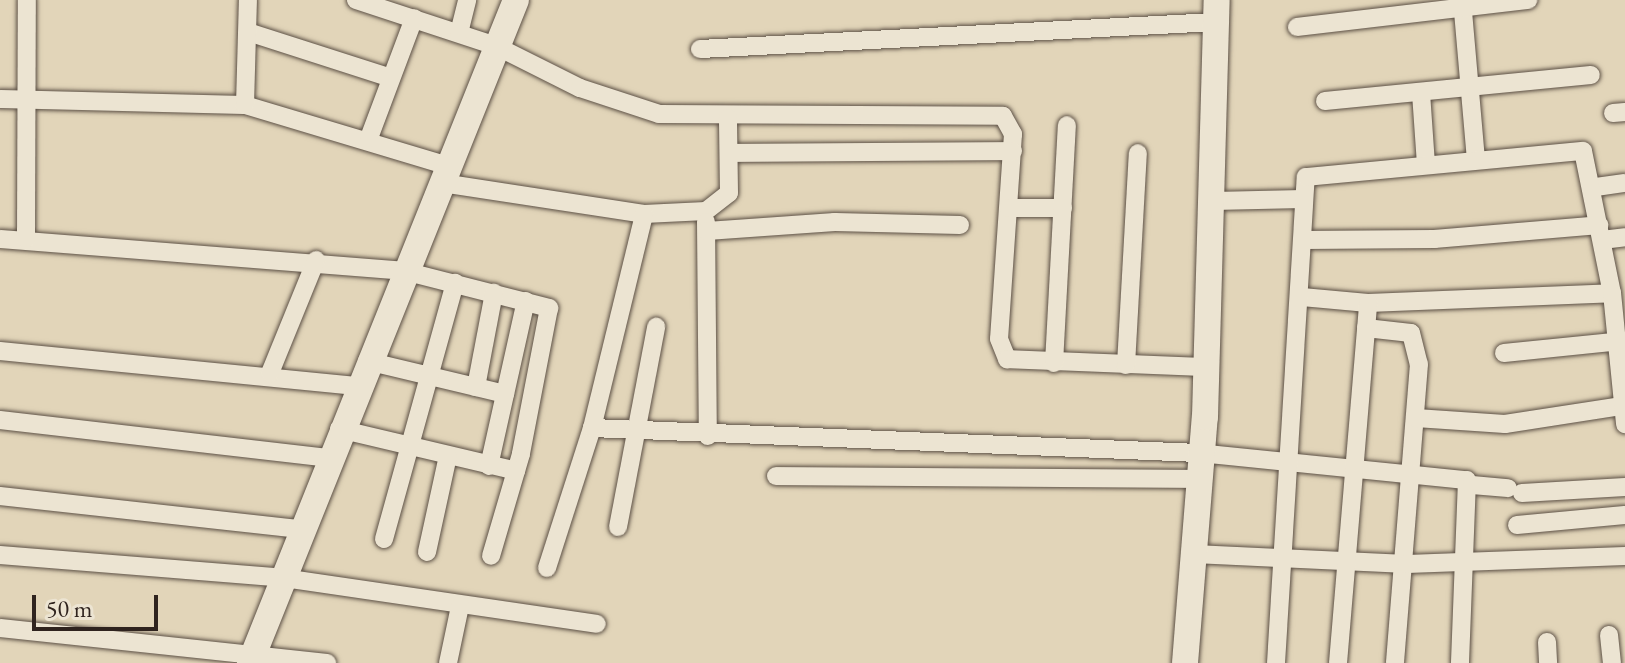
<!DOCTYPE html>
<style>
body{margin:0}
#map{position:relative;width:1625px;height:663px;overflow:hidden;background:#e2d5b9;font-family:"EB Garamond",serif}
div>[style]{position:absolute}
.roads{filter:drop-shadow(0 0 2px #5c5045) drop-shadow(0 0 2px #5c5045)}
.minor>*{height:18px;margin:-9px;padding:0 9px;transform-origin:9px;border-radius:9px;background:#ece4d2}
.secondary>*{height:26px;margin:-13px;padding:0 13px;transform-origin:13px;border-radius:13px;background:#ece4d2}
span{translate:-50% -50%;white-space:nowrap;text-align:center;line-height:1.15;-webkit-text-stroke:6px #ece4d2;paint-order:stroke}
.scale{position:absolute;left:32px;top:595px;width:126px;height:36px;box-sizing:border-box;border:4px solid #2f231e;border-top:0;padding-left:10px;font-size:24px;line-height:28px;white-space:nowrap;color:#2f231e;-webkit-text-stroke:6px #ece4d2;paint-order:stroke}
</style>
<div id="map">
<div class="roads">
<div class="minor">
<div style="left:356px;top:0;width:147px;rotate:18.2deg"></div>
<div style="left:496px;top:46px;width:94px;rotate:26.6deg"></div>
<div style="left:580px;top:88px;width:83px;rotate:18.2deg"></div>
<div style="left:659px;top:114px;width:344px;rotate:0.3deg"></div>
<div style="left:1003px;top:116px;width:21px;rotate:61deg"></div>
<div style="left:1013px;top:134px;width:205px;rotate:93.9deg"></div>
<div style="left:999px;top:339px;width:22px;rotate:68deg"></div>
<div style="left:1007px;top:359px;width:200px;rotate:2.3deg"></div>
<div style="left:1462px;top:0;width:160px;rotate:85deg"></div>
<div style="left:1297px;top:27px;width:233px;rotate:-6.7deg"></div>
<div style="left:248px;top:32px;width:150px;rotate:17.8deg"></div>
<div style="left:459px;top:33px;width:34px;rotate:-76deg"></div>
<div style="left:700px;top:49px;width:517px;rotate:-3deg"></div>
<div style="left:1421px;top:93px;width:71px;rotate:86deg"></div>
<div style="left:0;top:99px;width:245px;rotate:1.4deg"></div>
<div style="left:245px;top:105px;width:212px;rotate:16.7deg"></div>
<div style="left:1325px;top:101px;width:267px;rotate:-5.6deg"></div>
<div style="left:245px;top:105px;width:105px;rotate:-88.4deg"></div>
<div style="left:1613px;top:113px;width:12px;rotate:-5deg"></div>
<div style="left:369px;top:138px;width:128px;rotate:-69.4deg"></div>
<div style="left:730px;top:153px;width:283px;rotate:-0.4deg"></div>
<div style="left:442px;top:183px;width:204px;rotate:8.7deg"></div>
<div style="left:644px;top:214px;width:62px;rotate:-2.8deg"></div>
<div style="left:706px;top:211px;width:29px;rotate:-38deg"></div>
<div style="left:729px;top:193px;width:75px;rotate:-90.8deg"></div>
<div style="left:1596px;top:187px;width:29px;rotate:-8deg"></div>
<div style="left:1213px;top:201px;width:90px;rotate:-1.3deg"></div>
<div style="left:1009px;top:208px;width:54px"></div>
<div style="left:706px;top:222px;width:214px;rotate:89.5deg"></div>
<div style="left:707px;top:231px;width:128px;rotate:-4deg"></div>
<div style="left:835px;top:222px;width:125px;rotate:1.4deg"></div>
<div style="left:0;top:239px;width:405px;rotate:4.5deg"></div>
<div style="left:404px;top:271px;width:150px;rotate:14.3deg"></div>
<div style="left:549px;top:308px;width:149px;rotate:100.9deg"></div>
<div style="left:521px;top:454px;width:106px;rotate:106.4deg"></div>
<div style="left:26px;top:239px;width:239px;rotate:-89.8deg"></div>
<div style="left:1303px;top:240px;width:131px;rotate:-0.4deg"></div>
<div style="left:1434px;top:239px;width:166px;rotate:-4.8deg"></div>
<div style="left:1602px;top:240px;width:23px;rotate:-7deg"></div>
<div style="left:1302px;top:297px;width:66px;rotate:5.2deg"></div>
<div style="left:1368px;top:303px;width:244px;rotate:-2.3deg"></div>
<div style="left:1366px;top:328px;width:45px;rotate:6.3deg"></div>
<div style="left:1411px;top:333px;width:32px;rotate:76deg"></div>
<div style="left:1419px;top:364px;width:300px;rotate:94.6deg"></div>
<div style="left:0;top:351px;width:358px;rotate:5.6deg"></div>
<div style="left:1504px;top:353px;width:110px;rotate:-5.8deg"></div>
<div style="left:367px;top:361px;width:142px;rotate:13.4deg"></div>
<div style="left:1054px;top:363px;width:238px;rotate:-86.9deg"></div>
<div style="left:1126px;top:365px;width:212px;rotate:-86.8deg"></div>
<div style="left:270px;top:373px;width:122px;rotate:-67.8deg"></div>
<div style="left:476px;top:387px;width:96px;rotate:-79.2deg"></div>
<div style="left:1416px;top:418px;width:89px;rotate:3.9deg"></div>
<div style="left:1505px;top:424px;width:117px;rotate:-8.8deg"></div>
<div style="left:0;top:420px;width:330px;rotate:6.6deg"></div>
<div style="left:592px;top:428px;width:608px;rotate:2.36deg"></div>
<div style="left:1199px;top:453px;width:269px;rotate:5.8deg"></div>
<div style="left:1467px;top:480px;width:183px;rotate:92.2deg"></div>
<div style="left:339px;top:429px;width:182px;rotate:13.3deg"></div>
<div style="left:489px;top:466px;width:169px;rotate:-77.4deg"></div>
<div style="left:776px;top:476px;width:423px;rotate:0.4deg"></div>
<div style="left:1472px;top:485px;width:36px;rotate:5deg"></div>
<div style="left:1522px;top:493px;width:103px;rotate:-3.3deg"></div>
<div style="left:0;top:496px;width:302px;rotate:6.3deg"></div>
<div style="left:1517px;top:525px;width:108px;rotate:-5.3deg"></div>
<div style="left:618px;top:527px;width:204px;rotate:-79.2deg"></div>
<div style="left:384px;top:539px;width:266px;rotate:-74.5deg"></div>
<div style="left:427px;top:552px;width:98px;rotate:-77.7deg"></div>
<div style="left:1194px;top:554px;width:213px;rotate:2.7deg"></div>
<div style="left:1407px;top:564px;width:218px;rotate:-2.1deg"></div>
<div style="left:0;top:555px;width:284px;rotate:4.6deg"></div>
<div style="left:283px;top:578px;width:317px;rotate:8.3deg"></div>
<div style="left:547px;top:568px;width:147px;rotate:-72.2deg"></div>
<div style="left:592px;top:428px;width:220px;rotate:-76.3deg"></div>
<div style="left:0;top:628px;width:329px;rotate:6.1deg"></div>
<div style="left:1609px;top:635px;width:28px;rotate:84deg"></div>
<div style="left:1547px;top:642px;width:21px;rotate:87deg"></div>
<div style="left:448px;top:663px;width:58px;rotate:-78.1deg"></div>
<div style="left:1276px;top:663px;width:487px;rotate:-86.5deg"></div>
<div style="left:1306px;top:177px;width:278px;rotate:-5.4deg"></div>
<div style="left:1583px;top:151px;width:145px;rotate:78.5deg"></div>
<div style="left:1612px;top:293px;width:132px;rotate:84.3deg"></div>
<div style="left:1338px;top:663px;width:361px;rotate:-85.2deg"></div>
</div>
<div class="secondary">
<div style="left:250px;top:663px;width:714px;rotate:-68.14deg"></div>
<div style="left:1185px;top:663px;width:247px;rotate:-85.4deg"></div>
<div style="left:1205px;top:417px;width:417px;rotate:-88.4deg"></div>
</div>
</div>
<div class="scale">50 m</div>
</div>
